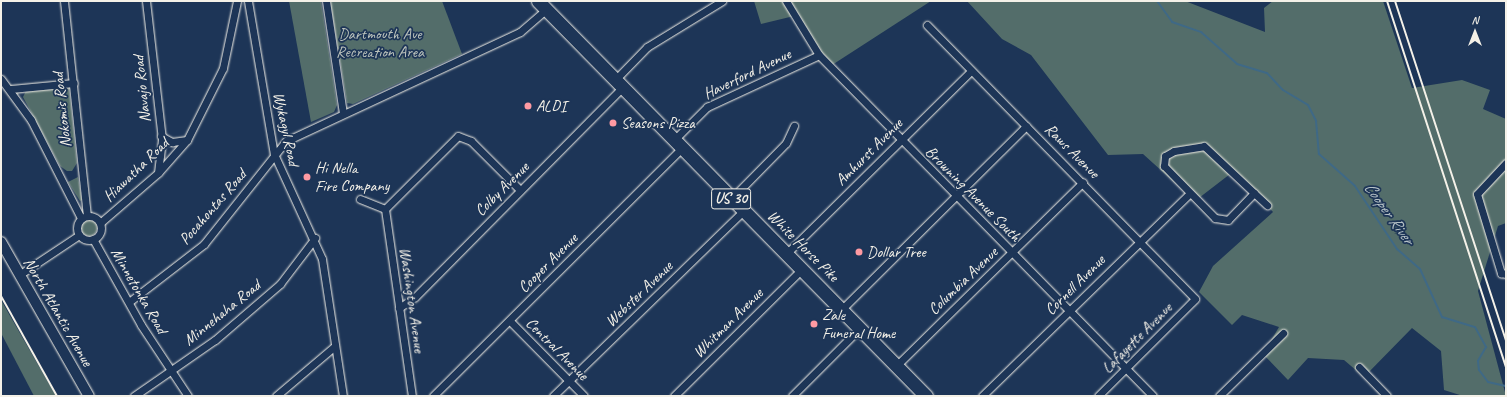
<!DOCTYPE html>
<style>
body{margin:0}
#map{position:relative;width:1507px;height:397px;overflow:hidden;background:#1d3557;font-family:Caveat,sans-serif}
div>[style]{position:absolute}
.green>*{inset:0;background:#536d6a}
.round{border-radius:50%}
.stream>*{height:2px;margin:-1px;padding:0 1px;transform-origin:1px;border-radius:1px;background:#3f6986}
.roads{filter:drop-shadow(0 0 1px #f4f1e8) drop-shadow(0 0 1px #f4f1e8)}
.street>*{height:7px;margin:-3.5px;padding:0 3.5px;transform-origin:3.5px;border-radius:3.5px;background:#1d3557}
.street>.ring{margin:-3.5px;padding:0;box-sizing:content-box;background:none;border:7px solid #1d3557;border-radius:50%}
.secondary>*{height:10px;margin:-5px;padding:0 5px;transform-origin:5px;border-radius:5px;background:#1d3557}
.highway>*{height:13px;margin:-6.5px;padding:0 6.5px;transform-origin:6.5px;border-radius:6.5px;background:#1d3557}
.rail>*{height:2px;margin:-1px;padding:0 1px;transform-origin:1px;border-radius:1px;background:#f4f1e8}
.dots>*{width:11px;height:11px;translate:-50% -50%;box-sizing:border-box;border:2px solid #1d3557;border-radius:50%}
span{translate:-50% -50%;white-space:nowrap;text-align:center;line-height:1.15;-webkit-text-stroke:3.5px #1d3557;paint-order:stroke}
.shield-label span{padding:1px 3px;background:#1d3557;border:1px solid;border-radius:3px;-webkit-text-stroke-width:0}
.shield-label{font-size:15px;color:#f4f1e8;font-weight:700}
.park-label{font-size:16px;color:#bcc3bc}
.street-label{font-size:16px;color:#f4f1e8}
.poi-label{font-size:16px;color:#f4f1e8}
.left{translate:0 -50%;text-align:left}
.water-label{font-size:17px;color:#b5c1c6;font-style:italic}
.frame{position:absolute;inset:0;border:2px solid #f4f1e8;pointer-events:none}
.north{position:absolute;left:1455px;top:12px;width:40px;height:40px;-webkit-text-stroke:3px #1d3557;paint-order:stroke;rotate:0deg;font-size:11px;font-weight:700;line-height:16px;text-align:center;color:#f4f1e8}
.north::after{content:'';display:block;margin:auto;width:14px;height:18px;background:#f4f1e8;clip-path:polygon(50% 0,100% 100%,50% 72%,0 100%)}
</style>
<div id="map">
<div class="green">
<div style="clip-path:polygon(289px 1px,321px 1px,337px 105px,334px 112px,311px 122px)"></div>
<div style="clip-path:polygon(330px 1px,442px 1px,462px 54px,353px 104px,347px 103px)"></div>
<div style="clip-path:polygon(754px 1px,931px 1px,832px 65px,794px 16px,761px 24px)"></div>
<div style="clip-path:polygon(967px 1px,1185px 1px,1265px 32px,1264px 8px,1273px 1px,1383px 1px,1412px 88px,1462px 80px,1490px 90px,1483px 109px,1506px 119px,1506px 223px,1498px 226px,1478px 291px,1506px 396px,1463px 396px,1444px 390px,1441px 351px,1412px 328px,1364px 377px,1344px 360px,1308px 358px,1288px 380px,1263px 354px,1279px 327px,1242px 315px,1232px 325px,1199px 292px,1213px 266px,1273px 212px,1234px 171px,1195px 201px,1143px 154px,1108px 155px,1031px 55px,1002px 39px)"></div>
<div style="clip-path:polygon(69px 87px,77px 163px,72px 171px,67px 171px,60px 166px,23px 97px,26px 91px)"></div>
<div style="clip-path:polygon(78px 177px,82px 200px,80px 201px,68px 182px)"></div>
<div class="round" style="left:81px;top:220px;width:16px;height:16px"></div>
<div style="clip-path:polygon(1px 300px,56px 396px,34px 396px,1px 333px)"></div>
</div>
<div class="stream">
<div style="left:1157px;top:1px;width:26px;rotate:54deg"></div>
<div style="left:1172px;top:22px;width:31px;rotate:19deg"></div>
<div style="left:1201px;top:32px;width:48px;rotate:41.6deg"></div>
<div style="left:1237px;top:64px;width:31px;rotate:17deg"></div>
<div style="left:1267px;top:73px;width:23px;rotate:47deg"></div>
<div style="left:1283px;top:90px;width:29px;rotate:31deg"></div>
<div style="left:1308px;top:105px;width:18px;rotate:63deg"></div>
<div style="left:1316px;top:121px;width:33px;rotate:85deg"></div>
<div style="left:1319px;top:154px;width:48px;rotate:41.6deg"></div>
<div style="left:1355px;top:186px;width:76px;rotate:56.3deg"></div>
<div style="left:1397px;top:249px;width:30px;rotate:41deg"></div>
<div style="left:1420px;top:269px;width:53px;rotate:65.4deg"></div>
<div style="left:1442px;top:317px;width:34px;rotate:17deg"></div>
<div style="left:1475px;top:327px;width:23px;rotate:61deg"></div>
<div style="left:1486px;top:347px;width:16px;rotate:120deg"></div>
<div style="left:1478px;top:361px;width:9px;rotate:84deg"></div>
<div style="left:1479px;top:370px;width:15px;rotate:53deg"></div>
<div style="left:1488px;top:382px;width:18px;rotate:13deg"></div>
</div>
<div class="roads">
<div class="street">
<div style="left:64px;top:1px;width:216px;rotate:83.9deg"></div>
<div style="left:146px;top:1px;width:140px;rotate:83.4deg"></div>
<div style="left:162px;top:140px;width:31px;rotate:97deg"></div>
<div style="left:248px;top:1px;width:155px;rotate:80.4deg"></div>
<div style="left:274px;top:154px;width:115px;rotate:65.4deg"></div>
<div style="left:322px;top:259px;width:139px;rotate:81.3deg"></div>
<div style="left:326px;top:1px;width:113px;rotate:81.4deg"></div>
<div style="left:786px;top:1px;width:63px;rotate:58.6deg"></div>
<div style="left:819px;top:55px;width:477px;rotate:45.6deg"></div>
<div style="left:927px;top:25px;width:383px;rotate:45.6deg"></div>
<div style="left:1195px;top:299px;width:137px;rotate:135deg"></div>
<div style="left:1px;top:79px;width:51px;rotate:53.8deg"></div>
<div style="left:31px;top:120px;width:110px;rotate:63deg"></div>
<div style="left:615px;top:80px;width:46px;rotate:-45.9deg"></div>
<div style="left:647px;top:47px;width:88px;rotate:-31.5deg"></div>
<div style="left:11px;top:89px;width:63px;rotate:-5.4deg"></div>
<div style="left:161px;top:136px;width:13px;rotate:29deg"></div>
<div style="left:172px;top:142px;width:15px;rotate:-8deg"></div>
<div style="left:674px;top:140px;width:47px;rotate:-45deg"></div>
<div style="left:707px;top:107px;width:123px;rotate:-24.9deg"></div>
<div style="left:1204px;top:146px;width:69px;rotate:43.2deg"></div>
<div style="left:1254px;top:193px;width:37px;rotate:134deg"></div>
<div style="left:1228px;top:220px;width:13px;rotate:-171deg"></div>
<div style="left:1215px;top:218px;width:73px;rotate:-134.4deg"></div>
<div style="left:1164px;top:166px;width:10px;rotate:-84deg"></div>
<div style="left:1165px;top:156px;width:10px;rotate:-29deg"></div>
<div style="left:1174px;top:151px;width:30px;rotate:-9deg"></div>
<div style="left:1506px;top:163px;width:42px;rotate:133.1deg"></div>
<div style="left:1477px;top:194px;width:83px;rotate:73.1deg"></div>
<div style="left:1501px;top:273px;width:5px;rotate:11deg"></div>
<div style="left:1254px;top:193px;width:18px;rotate:43deg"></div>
<div style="left:360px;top:199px;width:27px;rotate:22deg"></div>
<div style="left:731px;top:199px;width:78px;rotate:-45.5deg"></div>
<div style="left:786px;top:143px;width:19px;rotate:-65deg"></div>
<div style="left:385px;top:209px;width:189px;rotate:81.8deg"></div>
<div style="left:385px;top:209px;width:103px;rotate:-45deg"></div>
<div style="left:458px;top:136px;width:14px;rotate:21deg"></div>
<div style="left:471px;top:141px;width:69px;rotate:45deg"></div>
<div class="ring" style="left:77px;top:216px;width:17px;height:17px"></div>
<div style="left:100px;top:223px;width:77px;rotate:-40.8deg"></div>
<div style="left:158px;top:173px;width:44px;rotate:-48.7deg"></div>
<div style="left:187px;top:140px;width:80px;rotate:-63.4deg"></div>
<div style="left:223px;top:68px;width:68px;rotate:-78.2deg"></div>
<div style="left:93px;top:239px;width:98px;rotate:60.8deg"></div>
<div style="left:141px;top:325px;width:85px;rotate:56.5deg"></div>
<div style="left:786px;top:254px;width:260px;rotate:-44.7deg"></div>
<div style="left:19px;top:275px;width:72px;rotate:-33.7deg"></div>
<div style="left:129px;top:302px;width:95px;rotate:-37.7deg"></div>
<div style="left:204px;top:244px;width:132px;rotate:-51.5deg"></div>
<div style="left:286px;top:141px;width:258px;rotate:-25deg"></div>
<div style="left:520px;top:32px;width:35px;rotate:-41deg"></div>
<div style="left:399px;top:308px;width:19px;rotate:-35deg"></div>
<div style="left:415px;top:297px;width:294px;rotate:-45.3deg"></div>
<div style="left:841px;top:310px;width:261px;rotate:-44.8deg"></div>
<div style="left:510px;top:321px;width:105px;rotate:45.4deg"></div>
<div style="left:896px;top:366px;width:262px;rotate:-44.5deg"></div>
<div style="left:1359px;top:367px;width:40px;rotate:46deg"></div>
<div style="left:134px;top:396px;width:98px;rotate:-34.7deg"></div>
<div style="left:215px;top:340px;width:86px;rotate:-40.7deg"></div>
<div style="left:280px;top:284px;width:58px;rotate:-52.7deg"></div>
<div style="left:276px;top:396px;width:77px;rotate:-40.3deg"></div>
<div style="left:433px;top:396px;width:351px;rotate:-44.9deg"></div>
<div style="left:553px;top:396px;width:265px;rotate:-44.2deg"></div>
<div style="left:674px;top:396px;width:180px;rotate:-44.8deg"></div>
<div style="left:792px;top:396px;width:95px;rotate:-45deg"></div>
<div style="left:982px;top:396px;width:289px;rotate:-44.3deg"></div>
<div style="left:1219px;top:396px;width:90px;rotate:-44.5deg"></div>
</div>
<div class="secondary">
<div style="left:1px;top:242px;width:177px;rotate:60.3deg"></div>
</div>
<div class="highway">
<div style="left:538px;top:1px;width:554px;rotate:45.51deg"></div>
</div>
</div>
<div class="rail">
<div style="left:1387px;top:1px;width:385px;rotate:72deg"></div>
<div style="left:1395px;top:1px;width:358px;rotate:71.9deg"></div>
<div style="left:1px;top:296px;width:115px;rotate:60.8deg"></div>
</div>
<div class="dots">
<div style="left:528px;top:106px;background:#ff9aa2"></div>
<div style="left:613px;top:123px;background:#ff9aa2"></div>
<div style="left:307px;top:177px;background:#ff9aa2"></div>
<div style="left:859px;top:252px;background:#ff9aa2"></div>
<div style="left:814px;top:324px;background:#ff9aa2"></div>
</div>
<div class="shield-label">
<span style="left:731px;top:199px">US 30</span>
</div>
<div class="park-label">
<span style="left:380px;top:43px">Dartmouth Ave<br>Recreation Area</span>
</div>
<div class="street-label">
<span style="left:747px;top:74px;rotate:-26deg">Haverford Avenue</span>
<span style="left:142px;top:89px;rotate:-96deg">Navajo Road</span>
<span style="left:62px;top:110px;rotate:-96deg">Nokomis Road</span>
<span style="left:286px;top:129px;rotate:78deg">Wykagyl Road</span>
<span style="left:1072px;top:151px;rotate:45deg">Raws Avenue</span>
<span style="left:869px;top:152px;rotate:-45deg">Amhurst Avenue</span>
<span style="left:136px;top:170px;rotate:-44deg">Hiawatha Road</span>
<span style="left:502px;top:189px;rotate:-45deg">Colby Avenue</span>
<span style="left:973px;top:194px;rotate:45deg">Browning Avenue South</span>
<span style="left:213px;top:207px;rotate:-49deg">Pocahontas Road</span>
<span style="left:803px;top:246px;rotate:45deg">White Horse Pike</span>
<span style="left:548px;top:263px;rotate:-45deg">Cooper Avenue</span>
<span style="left:963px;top:281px;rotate:-44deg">Columbia Avenue</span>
<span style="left:1075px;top:285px;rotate:-45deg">Cornell Avenue</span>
<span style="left:139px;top:291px;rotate:60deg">Minnetonka Road</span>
<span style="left:639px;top:294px;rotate:-44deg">Webster Avenue</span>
<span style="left:412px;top:300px;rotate:82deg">Washington Avenue</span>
<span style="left:58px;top:312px;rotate:60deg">North Atlantic Avenue</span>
<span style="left:222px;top:313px;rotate:-39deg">Minnehaha Road</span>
<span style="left:728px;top:323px;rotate:-45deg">Whitman Avenue</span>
<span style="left:1137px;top:338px;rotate:-45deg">Lafayette Avenue</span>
<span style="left:557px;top:349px;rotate:45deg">Central Avenue</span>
</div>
<div class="poi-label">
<span class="left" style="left:536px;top:106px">ALDI</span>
<span class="left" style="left:621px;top:123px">Seasons Pizza</span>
<span class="left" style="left:315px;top:177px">Hi Nella<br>Fire Company</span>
<span class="left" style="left:867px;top:252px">Dollar Tree</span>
<span class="left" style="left:822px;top:324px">Zale<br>Funeral Home</span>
</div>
<div class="water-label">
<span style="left:1389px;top:213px;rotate:54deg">Cooper River</span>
</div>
<div class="frame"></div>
<div class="north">N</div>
</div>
